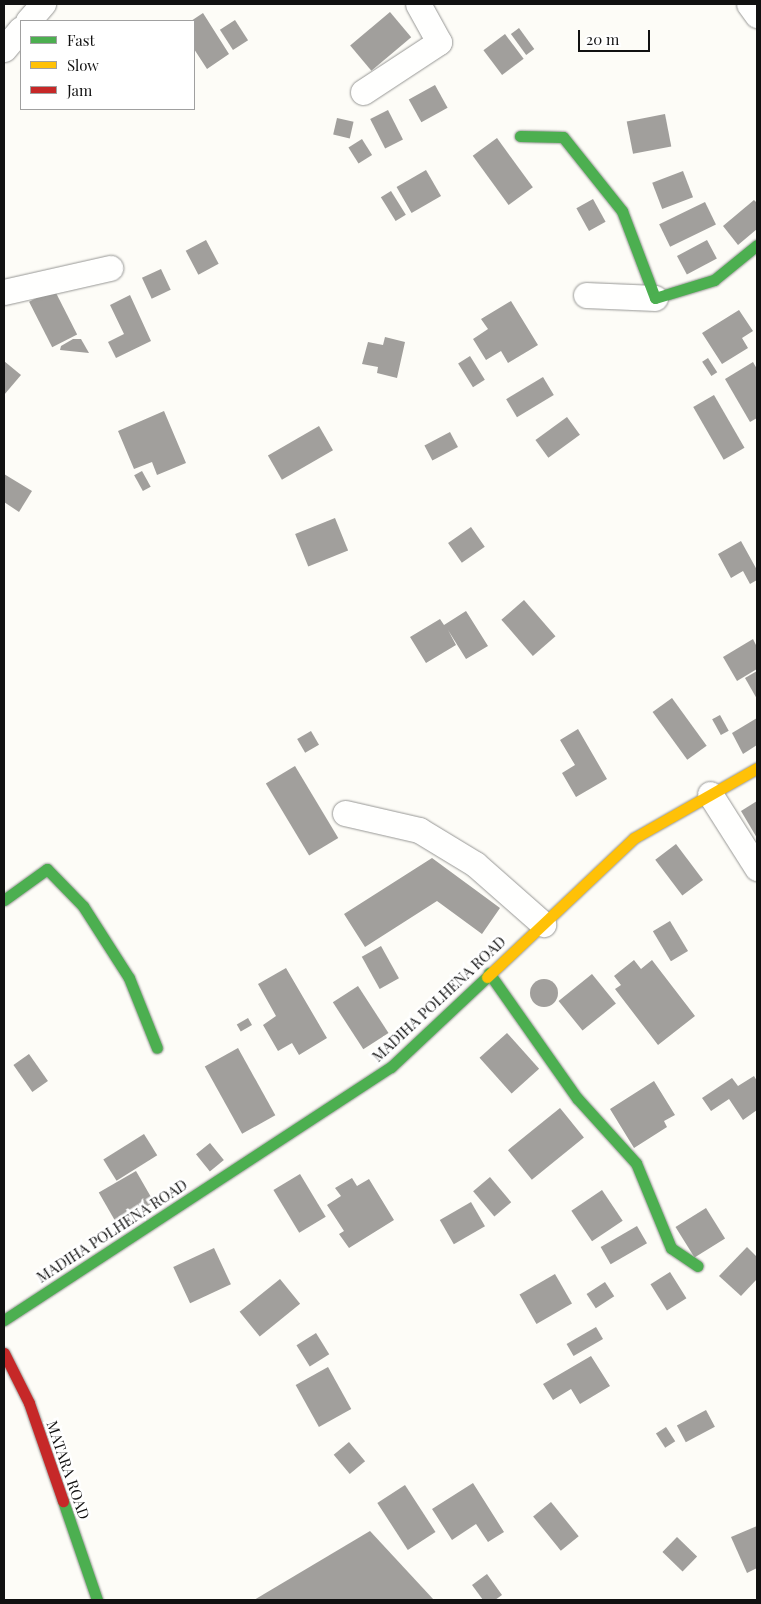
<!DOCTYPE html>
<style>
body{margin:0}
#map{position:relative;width:761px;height:1604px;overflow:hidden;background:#fdfcf7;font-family:"Playfair Display",serif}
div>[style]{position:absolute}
.building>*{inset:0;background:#a19f9c;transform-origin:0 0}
.round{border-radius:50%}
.roads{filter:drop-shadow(0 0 1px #979795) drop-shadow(0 0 1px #979795)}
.street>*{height:25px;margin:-12.5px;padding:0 12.5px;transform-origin:12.5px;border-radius:12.5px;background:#fffffe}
.fast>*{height:11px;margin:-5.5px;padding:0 5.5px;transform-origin:5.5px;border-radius:5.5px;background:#4caf50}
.slow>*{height:11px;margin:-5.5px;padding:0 5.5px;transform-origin:5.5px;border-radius:5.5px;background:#ffc107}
.jam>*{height:11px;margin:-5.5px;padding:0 5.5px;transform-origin:5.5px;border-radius:5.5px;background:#c62828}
span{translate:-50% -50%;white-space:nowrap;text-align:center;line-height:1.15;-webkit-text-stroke:5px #fff;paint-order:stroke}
.street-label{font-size:15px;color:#111}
.frame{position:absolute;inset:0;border:5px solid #111;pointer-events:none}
.legend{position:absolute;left:20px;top:20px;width:175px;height:90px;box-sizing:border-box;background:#fff;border:1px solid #a0a0a0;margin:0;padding:6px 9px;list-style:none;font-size:15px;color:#111}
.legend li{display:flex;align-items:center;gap:10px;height:25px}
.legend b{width:25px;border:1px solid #a0a0a0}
.scale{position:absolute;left:578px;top:30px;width:72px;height:22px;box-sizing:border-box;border:2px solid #111;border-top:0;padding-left:6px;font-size:15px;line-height:18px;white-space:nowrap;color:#111;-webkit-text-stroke:4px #fff;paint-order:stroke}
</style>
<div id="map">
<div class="building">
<div style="left:390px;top:12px;width:33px;height:52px;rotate:50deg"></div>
<div style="clip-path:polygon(203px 13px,229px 54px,207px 69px,194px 49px,194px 21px,191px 21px)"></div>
<div style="left:235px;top:20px;width:24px;height:18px;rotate:57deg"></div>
<div style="left:519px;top:28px;width:26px;height:10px;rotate:54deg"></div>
<div style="left:505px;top:34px;width:31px;height:27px;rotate:53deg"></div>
<div style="left:435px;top:85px;width:26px;height:30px;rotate:61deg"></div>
<div style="left:388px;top:110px;width:33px;height:20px;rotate:63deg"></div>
<div style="left:665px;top:114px;width:33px;height:39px;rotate:79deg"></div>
<div style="left:337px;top:118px;width:17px;height:17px;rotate:13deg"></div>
<div style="left:497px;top:138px;width:61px;height:30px;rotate:54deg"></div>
<div style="left:362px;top:139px;width:19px;height:16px;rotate:58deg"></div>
<div style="left:426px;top:170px;width:30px;height:34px;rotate:60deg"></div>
<div style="left:683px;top:171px;width:28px;height:33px;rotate:69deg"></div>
<div style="left:391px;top:191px;width:28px;height:12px;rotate:58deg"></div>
<div style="left:593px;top:199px;width:26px;height:19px;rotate:61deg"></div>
<div style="clip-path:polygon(754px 200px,757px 203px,757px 229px,738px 245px,723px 226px)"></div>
<div style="left:705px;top:202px;width:25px;height:51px;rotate:64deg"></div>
<div style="left:206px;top:240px;width:27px;height:23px;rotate:62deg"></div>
<div style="left:707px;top:240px;width:21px;height:34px;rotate:62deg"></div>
<div style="left:161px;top:269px;width:23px;height:21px;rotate:65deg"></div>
<div style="left:54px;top:289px;width:51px;height:28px;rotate:63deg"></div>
<div style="clip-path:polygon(130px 295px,151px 341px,116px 358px,108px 342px,124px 334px,110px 305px)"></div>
<div style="clip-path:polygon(511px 301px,538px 345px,508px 363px,501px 351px,486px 360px,473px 339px,488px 329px,481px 319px)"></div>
<div style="clip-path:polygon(739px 310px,753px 331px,742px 338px,748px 348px,722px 364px,702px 333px)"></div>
<div style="clip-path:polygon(385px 337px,405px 342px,397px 378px,377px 373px,378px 367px,362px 364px,368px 342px,383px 345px)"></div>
<div style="clip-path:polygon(73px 339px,81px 339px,89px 353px,60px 350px,61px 346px)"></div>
<div style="left:470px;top:356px;width:28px;height:14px;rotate:58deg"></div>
<div style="left:708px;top:358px;width:17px;height:7px;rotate:57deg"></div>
<div style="clip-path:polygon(4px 361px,21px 375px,4px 395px)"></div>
<div style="clip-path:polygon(753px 362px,757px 369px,757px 418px,750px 422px,725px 379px)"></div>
<div style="left:543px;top:377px;width:21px;height:43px;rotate:59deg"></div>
<div style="left:714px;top:395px;width:61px;height:24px;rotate:60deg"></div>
<div style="clip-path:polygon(164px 411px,186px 463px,157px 475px,152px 462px,134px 469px,118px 431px)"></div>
<div style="left:567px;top:417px;width:22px;height:39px;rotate:54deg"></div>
<div style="left:319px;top:426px;width:28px;height:59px;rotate:60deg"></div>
<div style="left:450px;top:432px;width:17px;height:29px;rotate:62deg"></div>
<div style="left:142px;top:471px;width:18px;height:9px;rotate:61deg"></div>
<div style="clip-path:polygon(4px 474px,32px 491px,19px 512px,4px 502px)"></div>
<div style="left:335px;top:518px;width:35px;height:43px;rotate:68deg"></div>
<div style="left:471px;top:527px;width:24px;height:28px;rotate:55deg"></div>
<div style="clip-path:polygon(741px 541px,757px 570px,757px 580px,750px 584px,743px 571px,731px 578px,718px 554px)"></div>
<div style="left:524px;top:600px;width:48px;height:30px;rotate:49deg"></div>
<div style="clip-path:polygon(466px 611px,488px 646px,466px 659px,448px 630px,456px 645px,426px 663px,410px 637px,440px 619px,444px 625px)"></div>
<div style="clip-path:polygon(753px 639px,757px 647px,757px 669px,737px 681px,723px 657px)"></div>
<div style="clip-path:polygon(757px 671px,757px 699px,745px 678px)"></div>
<div style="left:672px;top:698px;width:59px;height:24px;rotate:54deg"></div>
<div style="left:720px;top:715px;width:18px;height:9px;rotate:61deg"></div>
<div style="clip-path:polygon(757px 718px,757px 745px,743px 754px,732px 733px)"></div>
<div style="clip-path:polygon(578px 729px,607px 779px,576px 797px,562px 773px,575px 765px,560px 740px)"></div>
<div style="left:311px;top:731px;width:16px;height:16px;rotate:60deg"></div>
<div style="left:295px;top:766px;width:84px;height:34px;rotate:59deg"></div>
<div style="clip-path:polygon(757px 801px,757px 838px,741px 811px)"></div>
<div style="left:676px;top:844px;width:45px;height:26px;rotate:53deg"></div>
<div style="clip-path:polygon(432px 858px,500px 908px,482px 934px,437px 901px,365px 947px,344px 914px)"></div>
<div style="left:670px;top:921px;width:35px;height:20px;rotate:59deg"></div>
<div style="left:381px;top:946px;width:37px;height:22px;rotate:61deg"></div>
<div style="clip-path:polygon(634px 960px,641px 969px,652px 960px,695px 1016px,658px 1045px,615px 989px,621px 985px,614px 976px)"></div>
<div style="clip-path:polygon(286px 968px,327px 1038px,299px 1055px,292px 1043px,278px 1051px,263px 1025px,276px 1016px,258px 984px)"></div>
<div style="left:592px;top:974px;width:38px;height:43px;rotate:51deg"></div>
<div class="round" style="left:530px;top:979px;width:28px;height:28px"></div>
<div style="left:358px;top:986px;width:56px;height:30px;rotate:57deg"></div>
<div style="left:248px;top:1018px;width:8px;height:13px;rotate:60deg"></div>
<div style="left:507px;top:1033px;width:48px;height:37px;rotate:48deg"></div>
<div style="left:238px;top:1048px;width:77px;height:38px;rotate:61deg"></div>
<div style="left:29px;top:1054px;width:33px;height:19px;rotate:55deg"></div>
<div style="clip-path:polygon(754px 1076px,757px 1081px,757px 1110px,743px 1120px,729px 1099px,711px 1111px,702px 1098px,732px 1078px,738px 1086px)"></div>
<div style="clip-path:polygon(654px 1081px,675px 1115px,664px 1121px,667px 1127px,634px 1148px,610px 1109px)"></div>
<div style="left:560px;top:1108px;width:38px;height:67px;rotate:51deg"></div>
<div style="left:144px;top:1134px;width:25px;height:48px;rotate:58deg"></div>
<div style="left:210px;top:1143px;width:22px;height:18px;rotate:51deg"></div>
<div style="left:136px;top:1171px;width:36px;height:43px;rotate:60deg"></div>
<div style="left:300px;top:1174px;width:50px;height:31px;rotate:59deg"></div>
<div style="left:490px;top:1177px;width:33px;height:22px;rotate:50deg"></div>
<div style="clip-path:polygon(352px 1178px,357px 1186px,369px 1179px,394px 1220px,349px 1248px,339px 1234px,344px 1231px,327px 1205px,341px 1196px,335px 1188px)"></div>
<div style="left:602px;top:1190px;width:37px;height:37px;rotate:56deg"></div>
<div style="left:471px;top:1202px;width:28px;height:36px;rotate:60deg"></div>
<div style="left:706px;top:1208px;width:36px;height:36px;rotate:58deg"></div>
<div style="left:637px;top:1226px;width:20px;height:42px;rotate:60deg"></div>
<div style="clip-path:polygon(747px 1247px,757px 1257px,757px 1279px,741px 1296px,719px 1276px)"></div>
<div style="left:214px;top:1248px;width:40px;height:45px;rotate:65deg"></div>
<div style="left:670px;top:1272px;width:31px;height:23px;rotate:58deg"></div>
<div style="left:555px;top:1274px;width:34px;height:41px;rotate:60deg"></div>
<div style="left:280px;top:1279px;width:32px;height:52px;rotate:51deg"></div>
<div style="left:605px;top:1282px;width:17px;height:22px;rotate:57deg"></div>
<div style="left:596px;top:1327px;width:14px;height:34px;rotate:60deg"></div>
<div style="left:316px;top:1333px;width:25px;height:23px;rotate:58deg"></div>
<div style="clip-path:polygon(591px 1356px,610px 1386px,580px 1404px,571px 1389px,553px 1400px,543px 1384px)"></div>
<div style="left:328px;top:1367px;width:48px;height:37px;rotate:61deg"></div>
<div style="left:706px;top:1410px;width:19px;height:33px;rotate:62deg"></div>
<div style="left:666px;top:1427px;width:17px;height:12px;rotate:57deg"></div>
<div style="left:349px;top:1442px;width:25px;height:20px;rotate:50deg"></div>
<div style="clip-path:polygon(473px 1483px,504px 1532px,488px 1542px,476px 1524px,452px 1540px,432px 1509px)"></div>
<div style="left:405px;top:1485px;width:56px;height:33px;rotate:57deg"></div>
<div style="left:551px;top:1502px;width:44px;height:23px;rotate:51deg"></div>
<div style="clip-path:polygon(757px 1526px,757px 1568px,747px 1573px,731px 1537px)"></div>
<div style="clip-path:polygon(370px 1531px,434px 1600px,254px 1600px)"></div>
<div style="left:677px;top:1537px;width:28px;height:21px;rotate:44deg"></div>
<div style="clip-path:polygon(487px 1574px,502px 1595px,495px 1600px,483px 1600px,472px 1585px)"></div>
</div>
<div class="roads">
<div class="street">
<div style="left:749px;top:4px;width:14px;rotate:54deg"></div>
<div style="left:28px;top:21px;width:23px;rotate:-49deg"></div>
<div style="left:4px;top:49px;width:26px;rotate:-50deg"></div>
<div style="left:363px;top:92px;width:91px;rotate:-33.3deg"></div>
<div style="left:439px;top:42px;width:43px;rotate:-118.9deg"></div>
<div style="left:4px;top:292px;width:109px;rotate:-12.8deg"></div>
<div style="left:586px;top:295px;width:69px;rotate:2.5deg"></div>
<div style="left:710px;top:794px;width:88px;rotate:57.6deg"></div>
<div style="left:345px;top:813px;width:76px;rotate:12.9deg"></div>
<div style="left:419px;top:830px;width:66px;rotate:31.3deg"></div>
<div style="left:475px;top:864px;width:91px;rotate:41.4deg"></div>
</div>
<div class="fast">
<div style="left:520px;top:136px;width:43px;rotate:1.3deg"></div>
<div style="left:563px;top:137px;width:95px;rotate:51.4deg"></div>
<div style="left:622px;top:211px;width:93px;rotate:69.2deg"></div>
<div style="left:655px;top:298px;width:62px;rotate:-17deg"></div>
<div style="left:714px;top:280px;width:55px;rotate:-39.1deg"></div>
<div style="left:4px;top:900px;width:53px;rotate:-35.8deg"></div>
<div style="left:47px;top:869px;width:52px;rotate:45.8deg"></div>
<div style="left:83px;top:906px;width:85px;rotate:57.4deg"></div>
<div style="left:129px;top:978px;width:75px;rotate:68.2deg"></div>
<div style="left:489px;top:973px;width:153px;rotate:54.9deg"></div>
<div style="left:577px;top:1098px;width:88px;rotate:47.8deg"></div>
<div style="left:636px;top:1163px;width:92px;rotate:67.6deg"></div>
<div style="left:671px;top:1248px;width:32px;rotate:34deg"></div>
<div style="left:4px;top:1320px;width:462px;rotate:-33.2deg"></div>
<div style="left:391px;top:1067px;width:132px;rotate:-43.2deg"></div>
<div style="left:63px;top:1501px;width:105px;rotate:71deg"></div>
</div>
<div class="slow">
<div style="left:487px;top:977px;width:202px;rotate:-43.4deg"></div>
<div style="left:634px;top:838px;width:142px;rotate:-29.6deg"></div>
</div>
<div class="jam">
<div style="left:4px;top:1353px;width:56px;rotate:63.4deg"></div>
<div style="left:29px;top:1403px;width:104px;rotate:70.9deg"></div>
</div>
</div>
<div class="street-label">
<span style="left:439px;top:999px;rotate:-43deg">MADIHA POLHENA ROAD</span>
<span style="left:112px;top:1231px;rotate:-33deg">MADIHA POLHENA ROAD</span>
<span style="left:68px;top:1470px;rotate:71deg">MATARA ROAD</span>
</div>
<div class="frame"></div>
<ul class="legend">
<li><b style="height:6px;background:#4caf50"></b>Fast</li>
<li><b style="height:6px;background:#ffc107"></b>Slow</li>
<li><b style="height:6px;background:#c62828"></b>Jam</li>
</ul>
<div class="scale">20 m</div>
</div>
